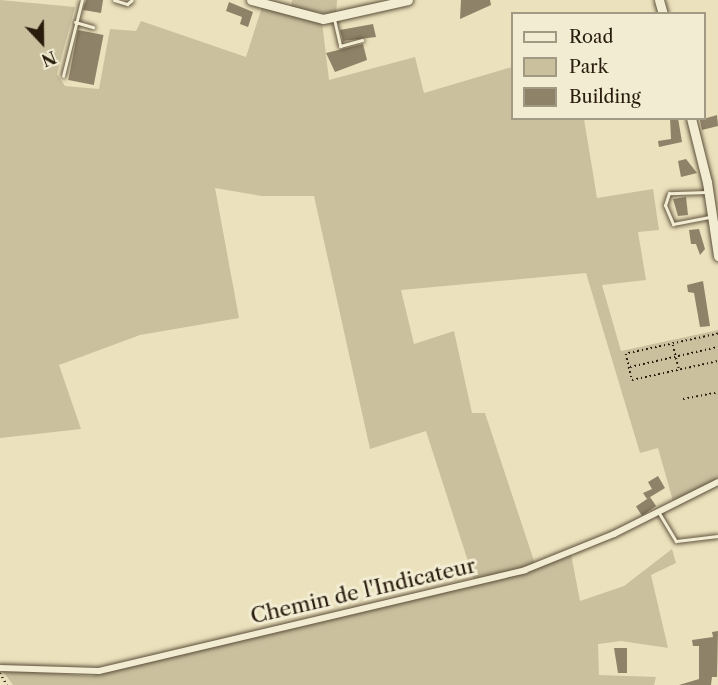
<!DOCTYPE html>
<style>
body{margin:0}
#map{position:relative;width:718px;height:685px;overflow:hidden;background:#ebe1bc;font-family:"Libre Caslon Text",serif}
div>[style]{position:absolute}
.green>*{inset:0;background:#cac09e}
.building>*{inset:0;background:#8e8268;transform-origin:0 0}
.path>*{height:1.5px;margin-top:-0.75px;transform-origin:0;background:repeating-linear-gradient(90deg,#291c0d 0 1.5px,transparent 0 4.5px)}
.roads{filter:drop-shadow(0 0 2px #5a4d39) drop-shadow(0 0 2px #5a4d39)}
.lane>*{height:3px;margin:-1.5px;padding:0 1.5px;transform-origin:1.5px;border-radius:1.5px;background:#f2ecd3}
.street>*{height:6px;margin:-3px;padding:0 3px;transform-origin:3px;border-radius:3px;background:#f2ecd3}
.secondary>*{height:9px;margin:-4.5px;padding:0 4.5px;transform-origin:4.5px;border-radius:4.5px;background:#f2ecd3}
span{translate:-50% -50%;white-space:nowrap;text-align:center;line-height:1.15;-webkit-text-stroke:6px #f2ecd3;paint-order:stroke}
.street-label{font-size:21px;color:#291c0d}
.legend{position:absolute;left:511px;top:12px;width:195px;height:108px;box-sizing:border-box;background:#f2ecd3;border:2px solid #a29984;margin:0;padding:8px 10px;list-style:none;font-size:18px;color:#291c0d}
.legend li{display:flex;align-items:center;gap:12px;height:30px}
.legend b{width:30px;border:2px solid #a29984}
.north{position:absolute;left:12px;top:12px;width:60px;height:60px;-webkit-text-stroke:4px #f2ecd3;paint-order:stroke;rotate:158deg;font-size:16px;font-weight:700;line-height:24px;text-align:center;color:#291c0d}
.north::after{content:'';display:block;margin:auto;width:21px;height:27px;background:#291c0d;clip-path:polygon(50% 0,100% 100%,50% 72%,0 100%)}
</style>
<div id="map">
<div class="green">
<div style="clip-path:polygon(0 0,75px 7px,57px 74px,65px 86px,99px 89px,110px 29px,136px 31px,141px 21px,246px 57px,262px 7px,322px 22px,329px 80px,415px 57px,424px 93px,512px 67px,512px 118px,584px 119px,597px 198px,653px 189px,659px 230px,638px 232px,646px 280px,602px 285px,621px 351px,718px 330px,718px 480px,673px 501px,658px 448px,640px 453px,586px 273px,401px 290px,414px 344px,454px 331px,472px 413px,485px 413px,535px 564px,474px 580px,426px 431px,370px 449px,314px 196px,262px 196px,215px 188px,239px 318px,140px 335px,59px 365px,81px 429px,0 438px)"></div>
<div style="clip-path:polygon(292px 0,337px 0,336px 15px,291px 8px)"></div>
<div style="clip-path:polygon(672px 549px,676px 563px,651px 575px,668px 648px,621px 641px,598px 644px,599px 675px,656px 677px,654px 685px,13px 685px,2px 670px,91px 676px,525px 573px,571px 554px,580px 601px,624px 586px)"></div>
</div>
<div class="building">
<div style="clip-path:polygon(86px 0,103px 0,101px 13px,83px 10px)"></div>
<div style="clip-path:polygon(461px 0,490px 0,491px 5px,460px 19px)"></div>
<div style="clip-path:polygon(229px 2px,253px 12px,248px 27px,240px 24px,242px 17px,226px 11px)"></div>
<div style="clip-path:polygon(373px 24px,376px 37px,343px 41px,340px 30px)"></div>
<div style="left:78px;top:30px;width:26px;height:51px;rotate:11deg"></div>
<div style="clip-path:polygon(363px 44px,367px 60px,335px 72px,326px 53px)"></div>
<div style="clip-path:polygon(717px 115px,718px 126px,702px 130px,700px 120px)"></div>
<div style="clip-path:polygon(670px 118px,678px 118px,682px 142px,659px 147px,658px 141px,671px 139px)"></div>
<div style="clip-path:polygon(686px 159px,697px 173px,681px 177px,678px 161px)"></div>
<div style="clip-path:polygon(686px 197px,688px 215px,678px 216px,673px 199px)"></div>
<div style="clip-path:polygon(699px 229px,705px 249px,700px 255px,696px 244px,691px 244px,689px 230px)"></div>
<div style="clip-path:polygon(703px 281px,710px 326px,700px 327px,694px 293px,688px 292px,687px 285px)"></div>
<div style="clip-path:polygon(658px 476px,665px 488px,647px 499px,643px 493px,652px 489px,648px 482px)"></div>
<div style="left:650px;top:497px;width:11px;height:17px;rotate:56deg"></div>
<div style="clip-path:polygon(718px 631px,717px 677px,712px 677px,711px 685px,679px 685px,699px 679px,699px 646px,693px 646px,692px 640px,713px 637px,712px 632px)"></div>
<div style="clip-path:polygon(614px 648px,627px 648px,627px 673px,618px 673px)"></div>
</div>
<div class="path">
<div style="left:718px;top:334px;width:94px;rotate:167.7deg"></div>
<div style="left:626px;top:354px;width:27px;rotate:77deg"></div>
<div style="left:632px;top:380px;width:88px;rotate:-12.5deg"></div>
<div style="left:673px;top:345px;width:25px;rotate:76deg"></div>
<div style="left:630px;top:367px;width:90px;rotate:-12.8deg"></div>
<div style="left:683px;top:399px;width:36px;rotate:-11deg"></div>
<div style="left:0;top:673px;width:14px;rotate:60deg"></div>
</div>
<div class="roads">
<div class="lane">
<div style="left:114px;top:0;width:14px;rotate:17deg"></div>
<div style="left:127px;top:4px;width:6px;rotate:-39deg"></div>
<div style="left:334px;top:19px;width:28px;rotate:77deg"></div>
<div style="left:340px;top:46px;width:23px;rotate:-15deg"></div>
<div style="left:75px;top:22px;width:19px;rotate:16deg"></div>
<div style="left:63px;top:76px;width:78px;rotate:-76deg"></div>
<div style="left:707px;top:192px;width:38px;rotate:178deg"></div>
<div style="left:669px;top:193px;width:13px;rotate:108deg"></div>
<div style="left:665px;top:205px;width:21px;rotate:67deg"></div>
<div style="left:673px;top:224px;width:37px;rotate:-11deg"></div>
<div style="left:659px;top:513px;width:33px;rotate:59deg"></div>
<div style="left:676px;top:541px;width:42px;rotate:-6.8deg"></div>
</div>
<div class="street">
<div style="left:0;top:668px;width:99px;rotate:1.7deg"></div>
<div style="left:99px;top:671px;width:438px;rotate:-13.3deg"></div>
<div style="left:525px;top:570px;width:96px;rotate:-22deg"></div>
<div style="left:614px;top:534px;width:116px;rotate:-26.6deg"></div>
</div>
<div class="secondary">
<div style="left:251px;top:0;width:74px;rotate:14.8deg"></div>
<div style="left:323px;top:19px;width:87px;rotate:-12.6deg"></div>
<div style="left:659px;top:0;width:15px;rotate:74deg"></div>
<div style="left:691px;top:118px;width:66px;rotate:76deg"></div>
<div style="left:707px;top:182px;width:75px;rotate:81.5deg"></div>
</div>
</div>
<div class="street-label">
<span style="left:363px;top:591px;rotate:-13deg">Chemin de l'Indicateur</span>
</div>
<ul class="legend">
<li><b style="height:8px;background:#f2ecd3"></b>Road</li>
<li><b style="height:16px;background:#cac09e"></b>Park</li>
<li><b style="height:16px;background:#8e8268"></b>Building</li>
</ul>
<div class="north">N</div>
</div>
